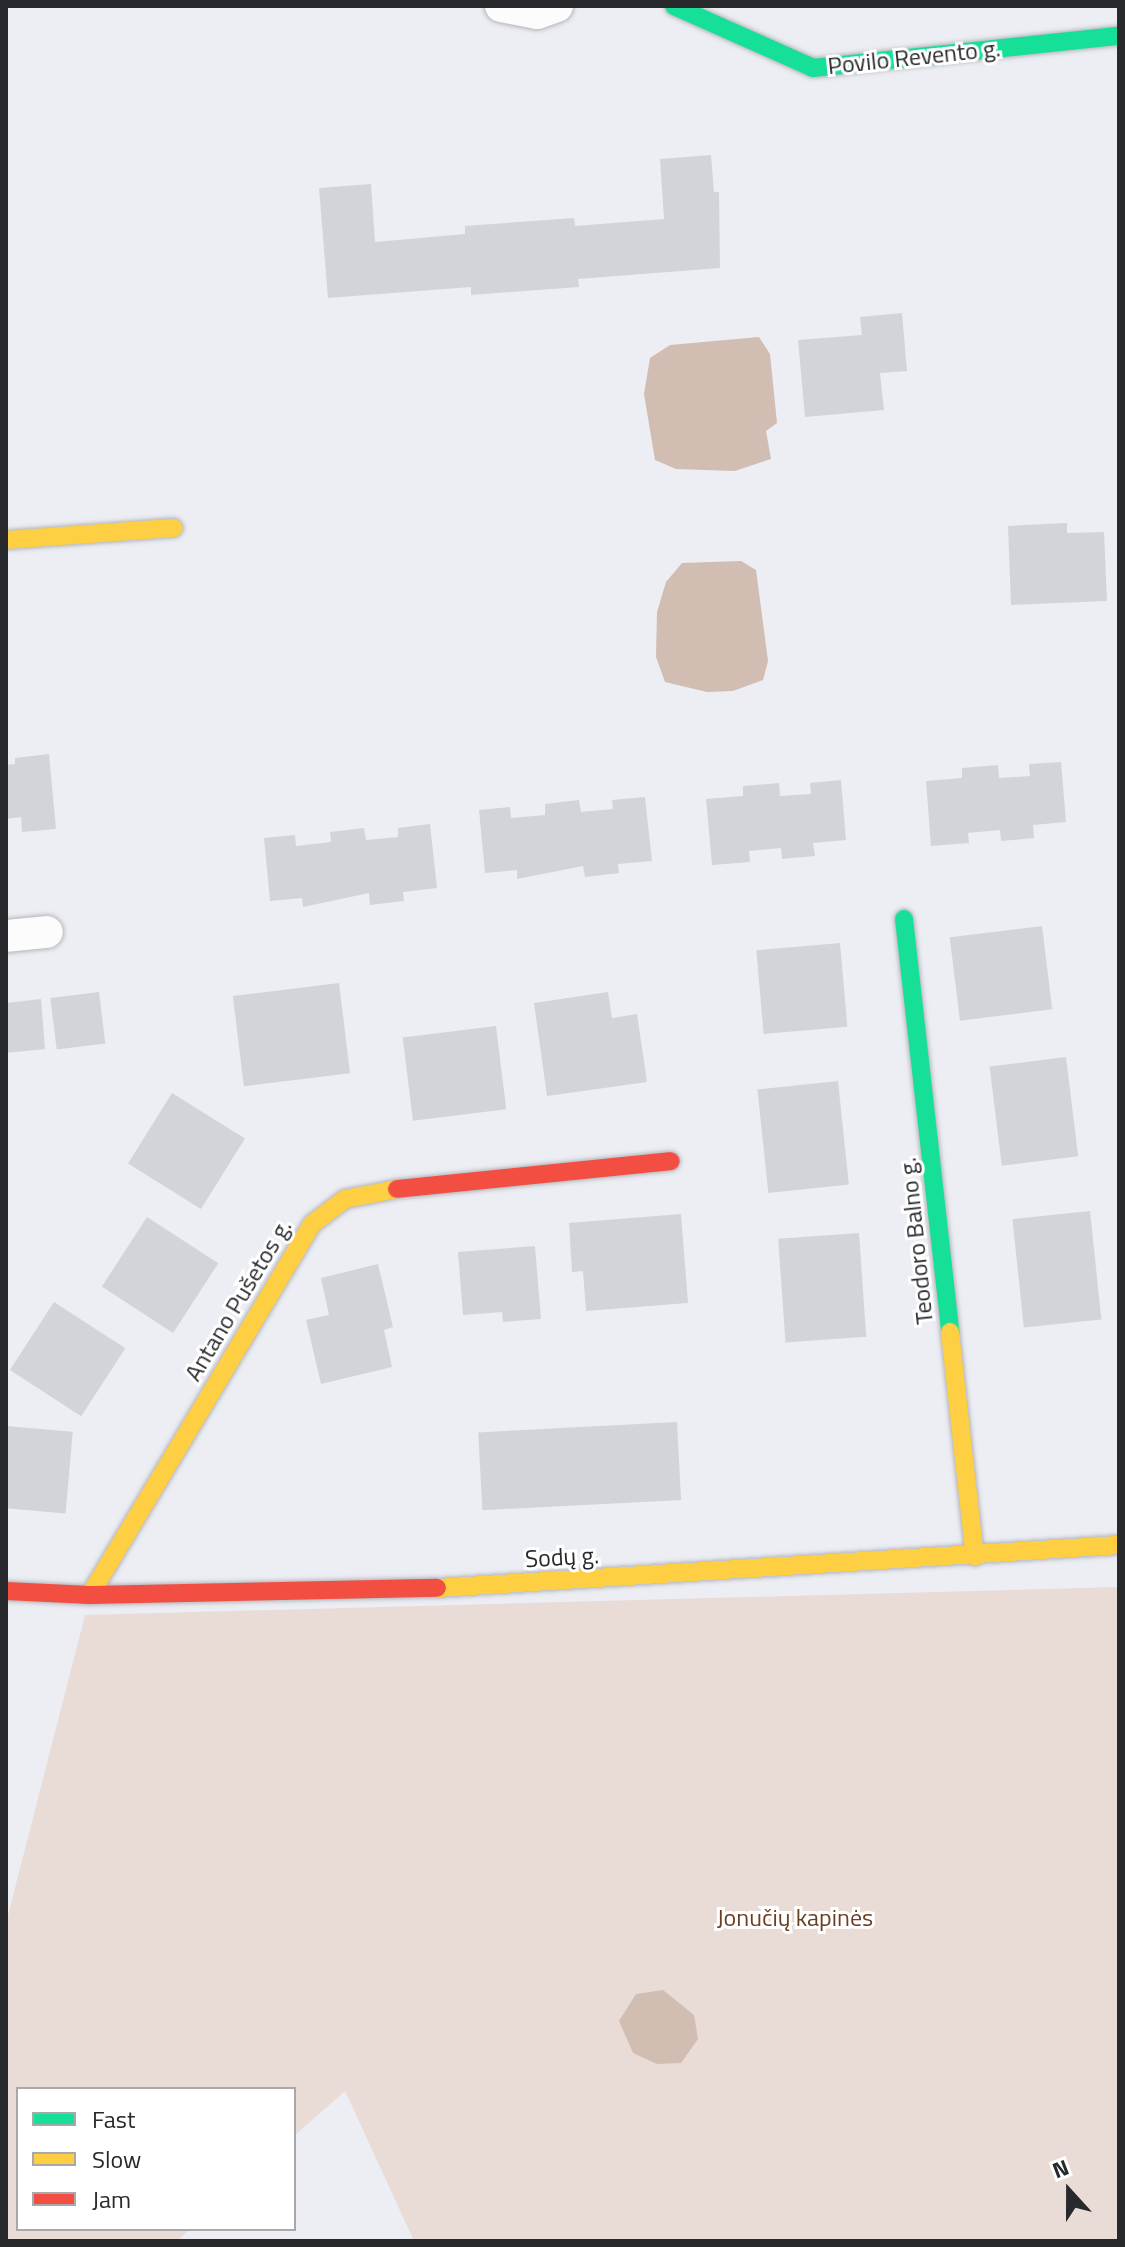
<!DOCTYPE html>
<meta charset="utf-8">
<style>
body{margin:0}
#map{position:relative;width:1125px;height:2247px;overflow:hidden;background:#eceef4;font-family:"Titillium Web",sans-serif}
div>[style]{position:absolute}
.green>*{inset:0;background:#e9dcd7}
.water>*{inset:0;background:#d1bdb2}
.building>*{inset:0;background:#d3d4d9;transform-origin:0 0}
.roads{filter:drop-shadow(0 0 2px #b4b6ba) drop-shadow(0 0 2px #b4b6ba)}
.street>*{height:32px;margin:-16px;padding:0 16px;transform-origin:16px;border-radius:16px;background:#fcfcfd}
.fast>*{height:18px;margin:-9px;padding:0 9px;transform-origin:9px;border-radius:9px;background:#16e098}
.slow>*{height:18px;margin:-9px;padding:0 9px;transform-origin:9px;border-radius:9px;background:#ffcf43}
.jam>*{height:18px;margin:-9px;padding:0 9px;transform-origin:9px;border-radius:9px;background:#f24e42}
span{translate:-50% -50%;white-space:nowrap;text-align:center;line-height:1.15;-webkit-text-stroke:6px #fff;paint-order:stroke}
.street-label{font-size:24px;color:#28292d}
.park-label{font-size:24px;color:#693f22}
.frame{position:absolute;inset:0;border:8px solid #28292d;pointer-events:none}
.legend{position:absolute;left:16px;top:2087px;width:280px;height:144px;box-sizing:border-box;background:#fff;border:2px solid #a9a9ab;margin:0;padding:10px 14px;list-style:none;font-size:24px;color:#28292d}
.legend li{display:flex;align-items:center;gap:16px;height:40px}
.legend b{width:40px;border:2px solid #a9a9ab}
.north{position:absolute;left:1029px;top:2151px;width:80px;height:80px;-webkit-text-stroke:6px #fff;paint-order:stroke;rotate:339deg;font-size:22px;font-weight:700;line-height:32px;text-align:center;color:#28292d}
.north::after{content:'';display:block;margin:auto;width:28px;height:36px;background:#28292d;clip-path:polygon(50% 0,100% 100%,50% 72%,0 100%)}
</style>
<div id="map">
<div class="green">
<div style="clip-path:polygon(1119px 1587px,1119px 2241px,414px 2241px,345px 2091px,294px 2136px,294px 2089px,18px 2089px,18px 2229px,190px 2229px,177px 2241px,6px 2241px,6px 1923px,85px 1615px)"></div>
</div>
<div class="water">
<div style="clip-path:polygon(759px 337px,770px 354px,777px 423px,766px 431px,771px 459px,735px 471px,676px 469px,655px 460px,644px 394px,650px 358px,670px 345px)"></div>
<div style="clip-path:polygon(741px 561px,756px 570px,768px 661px,763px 680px,733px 691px,707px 692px,665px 682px,656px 657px,657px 612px,666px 582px,682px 563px)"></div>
<div style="clip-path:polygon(663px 1990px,694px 2015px,698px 2039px,681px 2063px,657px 2064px,633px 2053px,619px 2021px,636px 1994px)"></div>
</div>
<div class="building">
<div style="clip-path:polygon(711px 155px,714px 192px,719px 192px,720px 268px,578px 279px,579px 287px,471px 295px,471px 287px,328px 298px,319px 188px,371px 184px,375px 242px,465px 234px,465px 226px,574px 218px,575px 226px,664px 219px,660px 159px)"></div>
<div style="clip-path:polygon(902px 313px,907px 371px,880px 373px,884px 410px,805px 417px,798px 340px,862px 335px,860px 317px)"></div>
<div style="clip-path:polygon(1067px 523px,1067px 533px,1104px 532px,1107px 601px,1011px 605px,1008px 526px)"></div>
<div style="clip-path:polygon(49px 754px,56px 829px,22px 832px,21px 817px,6px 819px,6px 765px,15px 764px,15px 758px)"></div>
<div style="clip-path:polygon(1061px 762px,1066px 822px,1033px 825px,1034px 838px,1001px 841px,1000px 830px,968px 833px,969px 843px,931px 846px,926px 781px,962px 778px,962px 768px,998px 765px,999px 778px,1030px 776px,1029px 764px)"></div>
<div style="clip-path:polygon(841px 780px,846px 840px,813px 843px,815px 856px,782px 859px,781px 848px,749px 851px,750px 862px,712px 865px,706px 799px,743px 796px,743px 786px,779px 783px,780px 796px,811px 794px,810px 783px)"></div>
<div style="clip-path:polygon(645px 797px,652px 861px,618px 864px,619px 873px,585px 877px,583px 866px,517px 879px,517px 870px,485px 873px,479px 810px,510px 807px,511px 818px,545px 815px,545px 804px,579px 800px,581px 812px,613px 809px,612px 800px)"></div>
<div style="clip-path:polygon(430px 824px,437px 888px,403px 892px,404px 901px,370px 905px,369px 893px,303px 907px,302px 898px,270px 901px,264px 838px,295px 835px,296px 846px,331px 842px,330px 832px,364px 828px,366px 840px,398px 837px,398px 828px)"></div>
<div style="left:1042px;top:926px;width:84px;height:93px;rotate:83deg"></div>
<div style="left:840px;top:943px;width:84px;height:84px;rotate:85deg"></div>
<div style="left:339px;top:983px;width:91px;height:107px;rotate:83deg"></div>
<div style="left:99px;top:992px;width:52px;height:49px;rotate:83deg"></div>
<div style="clip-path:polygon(608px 992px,612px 1018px,637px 1014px,647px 1082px,547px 1096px,534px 1003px)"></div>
<div style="clip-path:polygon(41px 999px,45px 1049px,6px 1053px,6px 1003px)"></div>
<div style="left:496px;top:1026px;width:84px;height:94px;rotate:83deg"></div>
<div style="left:1066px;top:1057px;width:100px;height:77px;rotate:83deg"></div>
<div style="left:838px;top:1081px;width:104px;height:81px;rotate:84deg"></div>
<div style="left:172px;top:1093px;width:86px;height:83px;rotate:32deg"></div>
<div style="left:1090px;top:1211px;width:109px;height:78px;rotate:84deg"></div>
<div style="clip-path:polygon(681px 1214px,688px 1303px,586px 1311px,583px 1271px,572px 1272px,569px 1223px)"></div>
<div style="left:147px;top:1217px;width:85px;height:83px;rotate:33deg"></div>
<div style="left:859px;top:1233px;width:104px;height:81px;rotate:86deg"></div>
<div style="clip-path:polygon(535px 1246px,541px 1319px,503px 1322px,502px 1312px,463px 1315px,458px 1252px)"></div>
<div style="clip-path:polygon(378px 1264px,393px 1327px,384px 1330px,392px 1367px,321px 1384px,306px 1320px,329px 1315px,321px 1278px)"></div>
<div style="left:54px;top:1302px;width:85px;height:81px;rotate:33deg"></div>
<div style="left:677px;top:1422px;width:78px;height:199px;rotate:87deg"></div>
<div style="left:6px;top:1426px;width:67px;height:82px;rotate:5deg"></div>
</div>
<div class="roads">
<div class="street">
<div style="left:501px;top:6px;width:37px;rotate:11deg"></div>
<div style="left:537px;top:13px;width:21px;rotate:-19deg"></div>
<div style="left:6px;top:936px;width:41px;rotate:-5.6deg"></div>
</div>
<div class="fast">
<div style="left:674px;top:6px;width:152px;rotate:24deg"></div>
<div style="left:813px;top:68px;width:308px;rotate:-6deg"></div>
<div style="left:904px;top:919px;width:416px;rotate:83.6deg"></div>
</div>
<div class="slow">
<div style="left:6px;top:540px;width:168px;rotate:-4.1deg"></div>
<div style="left:950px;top:1332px;width:226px;rotate:83.7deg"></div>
<div style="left:437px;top:1588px;width:683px;rotate:-3.61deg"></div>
<div style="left:90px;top:1595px;width:432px;rotate:-59.1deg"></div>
<div style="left:312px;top:1224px;width:41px;rotate:-37.1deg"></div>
<div style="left:345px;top:1199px;width:53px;rotate:-10.9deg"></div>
</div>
<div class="jam">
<div style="left:397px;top:1189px;width:275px;rotate:-5.8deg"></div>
<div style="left:6px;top:1591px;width:84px;rotate:2.7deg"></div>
<div style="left:90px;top:1595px;width:347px;rotate:-1.2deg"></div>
</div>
</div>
<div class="street-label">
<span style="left:914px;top:57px;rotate:-6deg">Povilo Revento g.</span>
<span style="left:916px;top:1241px;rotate:-96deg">Teodoro Balno g.</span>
<span style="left:238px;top:1300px;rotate:-59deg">Antano Pušetos g.</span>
<span style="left:562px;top:1557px;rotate:-3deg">Sodų g.</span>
</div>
<div class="park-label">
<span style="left:795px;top:1918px">Jonučių kapinės</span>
</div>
<div class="frame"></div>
<ul class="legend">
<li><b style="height:10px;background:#16e098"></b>Fast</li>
<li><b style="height:10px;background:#ffcf43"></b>Slow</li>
<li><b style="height:10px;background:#f24e42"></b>Jam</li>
</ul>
<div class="north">N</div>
</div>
